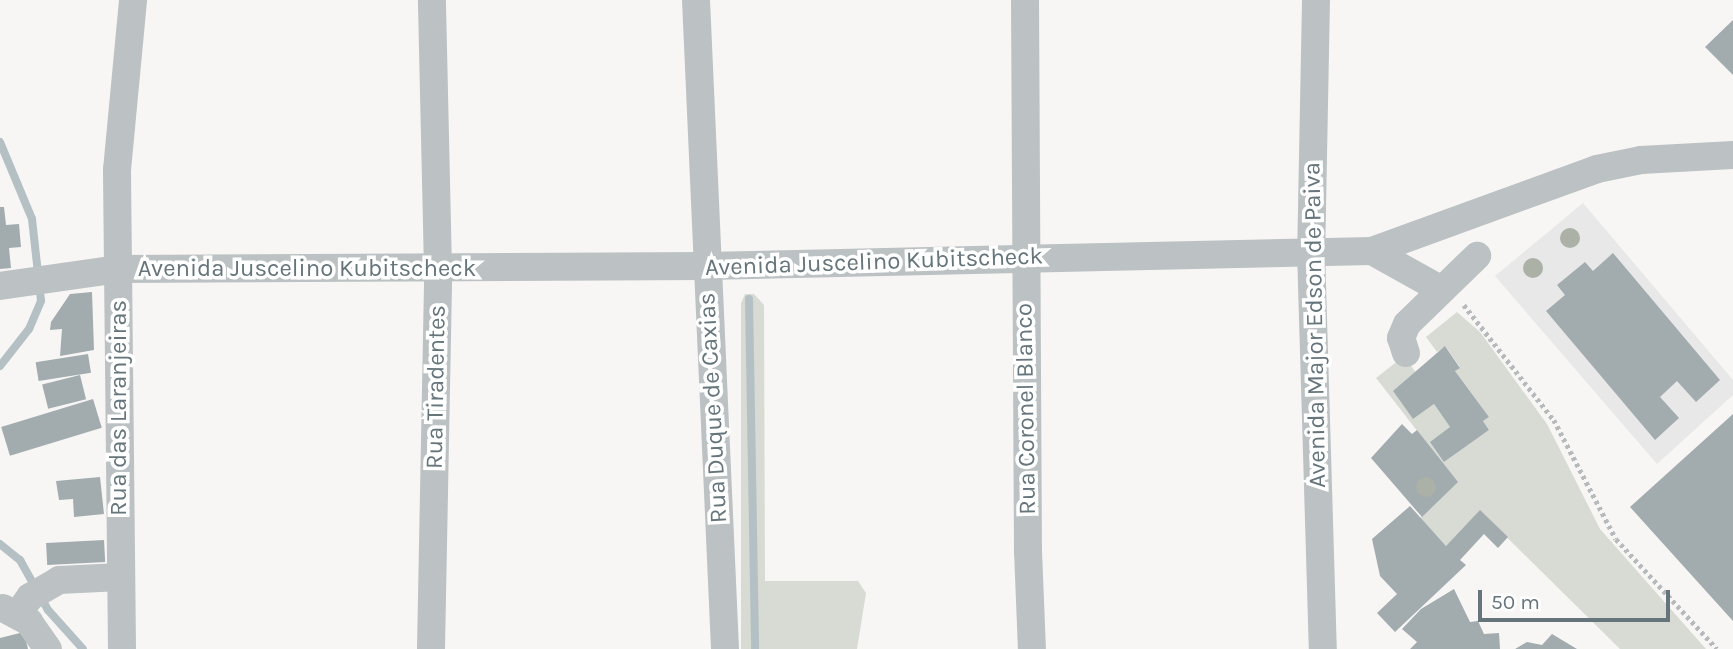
<!DOCTYPE html>
<style>
body{margin:0}
#map{position:relative;width:1733px;height:649px;overflow:hidden;background:#f7f6f4;font-family:Karla,sans-serif}
div>[style]{position:absolute}
.built>*{inset:0;background:#e7e8e7}
.green>*{inset:0;background:#d7dbd4}
.stream>*{height:8px;margin:-4px;padding:0 4px;transform-origin:4px;border-radius:4px;background:#b4c0c3}
.building>*{inset:0;background:#a2abae;transform-origin:0 0}
.path>*{height:4.5px;margin-top:-2.25px;transform-origin:0;background:repeating-linear-gradient(90deg,#b6babc 0 3.5px,transparent 0 7px)}
.minor>*{height:28px;margin:-14px;padding:0 14px;transform-origin:14px;border-radius:14px;background:#bcc1c3}
.trees>*{width:20px;height:20px;margin:-10px;border-radius:50%;background:#abb1a6}
span{translate:-50% -50%;white-space:nowrap;text-align:center;line-height:1.15;-webkit-text-stroke:7px #fff;paint-order:stroke}
.street-label{font-size:24px;color:#65757b}
.scale{position:absolute;left:1478px;top:590px;width:192px;height:32px;box-sizing:border-box;border:4px solid #65757b;border-top:0;padding-left:9px;font-size:21px;line-height:24px;white-space:nowrap;color:#65757b;-webkit-text-stroke:5px #fff;paint-order:stroke}
</style>
<div id="map">
<div class="built">
<div style="clip-path:polygon(1583px 203px,1733px 380px,1733px 395px,1657px 464px,1495px 276px)"></div>
</div>
<div class="green">
<div style="clip-path:polygon(745px 294px,754px 294px,764px 305px,765px 581px,858px 581px,866px 593px,857px 649px,741px 649px,741px 303px)"></div>
<div style="clip-path:polygon(1457px 312px,1480px 332px,1547px 424px,1600px 529px,1706px 649px,1620px 649px,1480px 511px,1446px 546px,1420px 518px,1457px 482px,1376px 378px,1404px 356px,1417px 374px,1393px 391px,1413px 419px,1434px 404px,1450px 427px,1444px 462px,1489px 430px,1483px 421px,1489px 417px,1455px 371px,1460px 367px,1446px 347px,1437px 352px,1426px 337px)"></div>
</div>
<div class="stream">
<div style="left:0;top:142px;width:83px;rotate:67.4deg"></div>
<div style="left:32px;top:219px;width:82px;rotate:83.7deg"></div>
<div style="left:41px;top:301px;width:30px;rotate:113deg"></div>
<div style="left:29px;top:329px;width:47px;rotate:128.1deg"></div>
<div style="left:749px;top:299px;width:350px;rotate:89deg"></div>
<div style="left:0;top:544px;width:26px;rotate:39deg"></div>
<div style="left:20px;top:560px;width:57px;rotate:60.8deg"></div>
<div style="left:48px;top:610px;width:52px;rotate:48.1deg"></div>
</div>
<div class="building">
<div style="clip-path:polygon(1733px 20px,1733px 75px,1705px 47px)"></div>
<div style="clip-path:polygon(0 207px,4px 207px,6px 225px,19px 224px,21px 247px,9px 248px,11px 268px,0 269px)"></div>
<div style="clip-path:polygon(1613px 253px,1720px 380px,1696px 402px,1677px 381px,1660px 397px,1679px 418px,1655px 440px,1546px 311px,1565px 295px,1557px 285px,1585px 262px,1593px 271px)"></div>
<div style="clip-path:polygon(92px 292px,94px 350px,60px 356px,62px 329px,50px 330px,51px 322px,70px 294px)"></div>
<div style="clip-path:polygon(1445px 346px,1460px 368px,1455px 371px,1489px 417px,1483px 421px,1489px 430px,1444px 462px,1430px 442px,1450px 427px,1434px 404px,1413px 419px,1393px 391px)"></div>
<div style="left:88px;top:354px;width:19px;height:53px;rotate:81deg"></div>
<div style="left:80px;top:375px;width:25px;height:39px;rotate:76deg"></div>
<div style="left:93px;top:399px;width:30px;height:96px;rotate:73deg"></div>
<div style="clip-path:polygon(1733px 414px,1733px 621px,1630px 507px)"></div>
<div style="clip-path:polygon(1402px 424px,1412px 434px,1417px 430px,1458px 482px,1422px 517px,1371px 458px)"></div>
<div style="clip-path:polygon(100px 477px,104px 514px,74px 517px,73px 499px,59px 500px,56px 481px)"></div>
<div style="clip-path:polygon(1410px 506px,1446px 546px,1480px 510px,1508px 537px,1498px 548px,1484px 534px,1460px 560px,1466px 565px,1395px 632px,1377px 613px,1397px 594px,1380px 576px,1372px 539px)"></div>
<div style="left:104px;top:540px;width:22px;height:58px;rotate:87deg"></div>
<div style="clip-path:polygon(1454px 589px,1470px 622px,1478px 621px,1484px 634px,1499px 633px,1500px 649px,1410px 649px,1417px 642px,1402px 629px,1421px 609px)"></div>
<div style="clip-path:polygon(24px 632px,28px 649px,0 649px,0 638px)"></div>
<div style="clip-path:polygon(1552px 634px,1577px 649px,1515px 649px,1527px 642px,1542px 645px)"></div>
</div>
<div class="path">
<div style="left:1464px;top:305px;width:146px;rotate:52deg"></div>
<div style="left:1554px;top:420px;width:134px;rotate:62.5deg"></div>
<div style="left:1616px;top:539px;width:149px;rotate:47.4deg"></div>
</div>
<div class="minor">
<div style="left:696px;top:0;width:650px;rotate:87.44deg"></div>
<div style="left:1025px;top:0;width:551px;rotate:89.69deg"></div>
<div style="left:1028px;top:551px;width:98px;rotate:87.7deg"></div>
<div style="left:1316px;top:0;width:251px;rotate:91.1deg"></div>
<div style="left:1311px;top:251px;width:398px;rotate:88.3deg"></div>
<div style="left:1372px;top:251px;width:78px;rotate:29.2deg"></div>
<div style="left:0;top:286px;width:119px;rotate:-8.2deg"></div>
<div style="left:118px;top:269px;width:587px;rotate:-0.29deg"></div>
<div style="left:705px;top:266px;width:667px;rotate:-1.29deg"></div>
<div style="left:1372px;top:251px;width:239px;rotate:-20deg"></div>
<div style="left:1597px;top:169px;width:45px;rotate:-11.6deg"></div>
<div style="left:1641px;top:160px;width:92px;rotate:-3.1deg"></div>
<div style="left:1406px;top:353px;width:16px;rotate:-108deg"></div>
<div style="left:1401px;top:338px;width:15px;rotate:-67deg"></div>
<div style="left:1407px;top:324px;width:98px;rotate:-44.2deg"></div>
<div style="left:3px;top:608px;width:30px;rotate:28deg"></div>
<div style="left:29px;top:622px;width:33px;rotate:55deg"></div>
<div style="left:18px;top:614px;width:21px;rotate:-55deg"></div>
<div style="left:30px;top:597px;width:34px;rotate:-30deg"></div>
<div style="left:59px;top:580px;width:62px;rotate:-2.8deg"></div>
<div style="left:122px;top:649px;width:479px;rotate:-90.6deg"></div>
<div style="left:117px;top:170px;width:171px;rotate:-84.6deg"></div>
<div style="left:431px;top:649px;width:380px;rotate:-88.9deg"></div>
<div style="left:438px;top:269px;width:269px;rotate:-91.3deg"></div>
</div>
<div class="trees">
<div style="left:1570px;top:238px"></div>
<div style="left:1533px;top:268px"></div>
<div style="left:1426px;top:487px"></div>
</div>
<div class="street-label">
<span style="left:874px;top:262px;rotate:-2deg">Avenida Juscelino Kubitscheck</span>
<span style="left:307px;top:269px">Avenida Juscelino Kubitscheck</span>
<span style="left:1315px;top:325px;rotate:-91deg">Avenida Major Edson de Paiva</span>
<span style="left:436px;top:387px;rotate:-89deg">Rua Tiradentes</span>
<span style="left:119px;top:408px;rotate:-90deg">Rua das Laranjeiras</span>
<span style="left:713px;top:408px;rotate:-93deg">Rua Duque de Caxias</span>
<span style="left:1026px;top:409px;rotate:-91deg">Rua Coronel Blanco</span>
</div>
<div class="scale">50 m</div>
</div>
